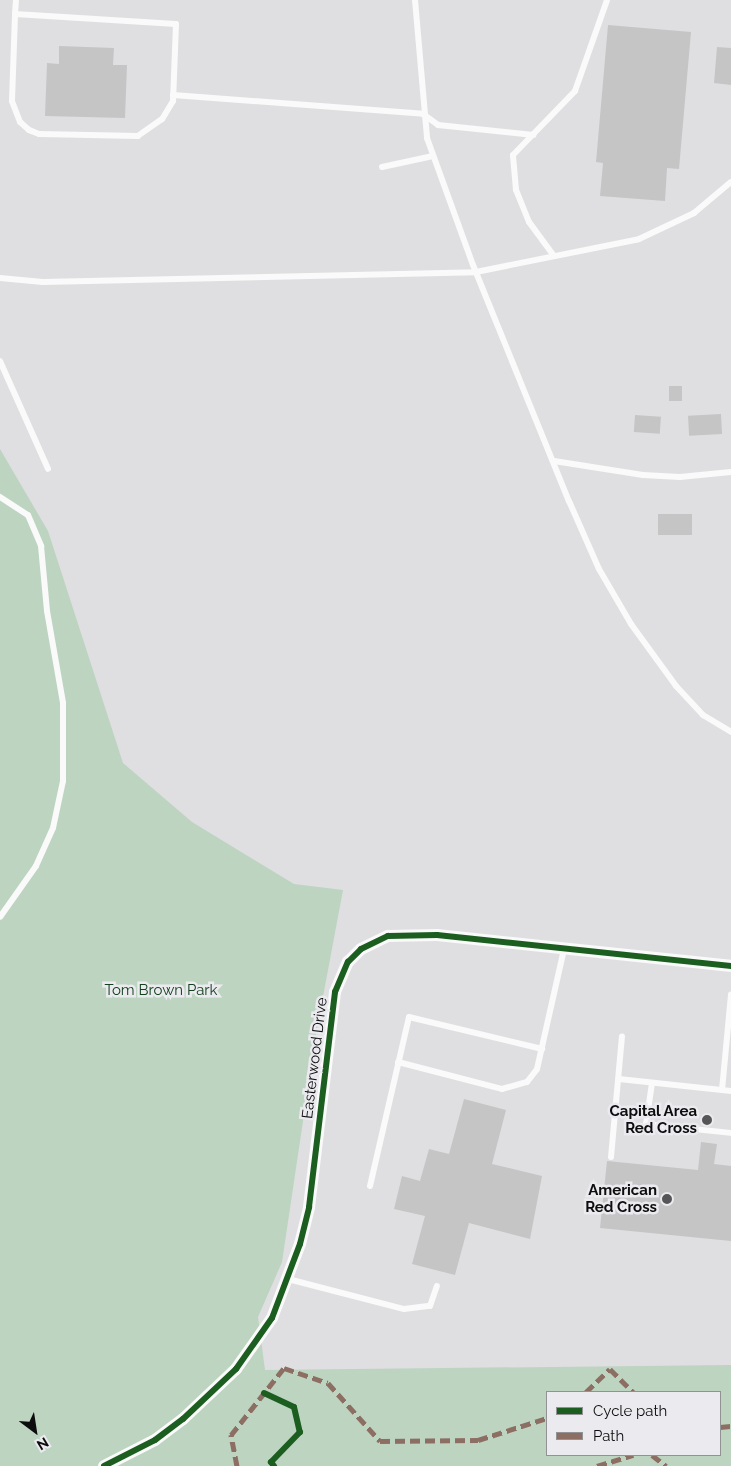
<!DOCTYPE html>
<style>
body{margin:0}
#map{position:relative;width:731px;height:1466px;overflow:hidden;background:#dfdee1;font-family:Raleway,sans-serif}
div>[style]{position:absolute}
.green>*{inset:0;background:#bdd4c1}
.building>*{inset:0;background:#c5c5c6;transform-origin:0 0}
.service>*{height:6px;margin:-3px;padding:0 3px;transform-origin:3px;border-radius:3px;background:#fafafa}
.minor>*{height:12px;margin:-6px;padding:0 6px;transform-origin:6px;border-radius:6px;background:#fafafa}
.quiet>*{height:5px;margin-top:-2.5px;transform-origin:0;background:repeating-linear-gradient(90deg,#8d6e63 0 10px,transparent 0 15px)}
.cycleway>*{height:6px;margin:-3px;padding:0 3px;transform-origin:3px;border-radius:3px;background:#1b5e20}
.dots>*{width:14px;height:14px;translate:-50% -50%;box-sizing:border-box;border:2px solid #ebeaef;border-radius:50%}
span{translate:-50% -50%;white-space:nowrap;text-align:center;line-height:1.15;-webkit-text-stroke:5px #ebeaef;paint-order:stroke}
.park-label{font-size:15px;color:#12421d}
.street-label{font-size:15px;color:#0d0d0e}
.poi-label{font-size:15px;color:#0d0d0e;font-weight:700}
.right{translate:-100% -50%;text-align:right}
.legend{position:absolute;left:546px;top:1391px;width:175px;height:65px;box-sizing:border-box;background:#ebeaef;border:1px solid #929295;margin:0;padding:6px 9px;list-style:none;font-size:15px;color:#0d0d0e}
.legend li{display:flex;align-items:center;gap:10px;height:25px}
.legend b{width:25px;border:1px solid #929295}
.north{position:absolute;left:10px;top:1406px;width:50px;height:50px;-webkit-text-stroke:4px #ebeaef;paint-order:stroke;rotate:149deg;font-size:14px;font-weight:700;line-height:20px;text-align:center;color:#0d0d0e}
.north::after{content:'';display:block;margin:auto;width:18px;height:22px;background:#0d0d0e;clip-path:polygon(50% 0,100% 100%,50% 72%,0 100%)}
</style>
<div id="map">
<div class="green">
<div style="clip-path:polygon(evenodd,0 449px,48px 531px,123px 763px,192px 822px,294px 884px,343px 890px,316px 1034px,282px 1262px,258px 1317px,265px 1370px,731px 1365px,731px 1466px,0 1466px,0 449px,547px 1392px,720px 1392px,720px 1455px,547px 1455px,547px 1392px)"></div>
</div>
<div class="building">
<div style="clip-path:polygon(608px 25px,691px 32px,679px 169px,667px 168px,665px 201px,600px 196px,603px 163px,596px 162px)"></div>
<div style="clip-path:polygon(59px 46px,114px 48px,113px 65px,127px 65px,125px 118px,45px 116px,47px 63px,59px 64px)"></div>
<div style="clip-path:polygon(717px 47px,731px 48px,731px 85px,714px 83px)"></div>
<div style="left:669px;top:386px;width:13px;height:15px"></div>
<div style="left:721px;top:414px;width:20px;height:33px;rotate:87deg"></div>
<div style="left:635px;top:415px;width:26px;height:17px;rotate:4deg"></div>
<div style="left:692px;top:514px;width:21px;height:34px;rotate:90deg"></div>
<div style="clip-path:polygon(464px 1099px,506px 1110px,492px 1164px,542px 1176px,530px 1239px,469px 1223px,455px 1275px,412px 1264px,425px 1216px,394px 1209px,402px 1176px,420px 1181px,429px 1149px,449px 1154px)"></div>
<div style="clip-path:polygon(701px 1142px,717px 1144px,714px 1164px,731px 1166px,731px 1241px,600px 1228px,607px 1161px,698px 1170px)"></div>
</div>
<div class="service">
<div style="left:415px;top:0;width:139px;rotate:85deg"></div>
<div style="left:427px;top:138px;width:135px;rotate:70.1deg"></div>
<div style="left:473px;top:265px;width:255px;rotate:67.9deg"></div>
<div style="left:569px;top:501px;width:74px;rotate:66.2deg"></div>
<div style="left:599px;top:569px;width:64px;rotate:59.8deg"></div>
<div style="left:631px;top:624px;width:77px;rotate:54deg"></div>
<div style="left:676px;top:686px;width:40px;rotate:47deg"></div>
<div style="left:703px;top:715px;width:33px;rotate:31deg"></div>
<div style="left:15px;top:14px;width:161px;rotate:3.6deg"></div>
<div style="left:176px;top:24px;width:77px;rotate:92.2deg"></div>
<div style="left:173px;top:101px;width:21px;rotate:121deg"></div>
<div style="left:162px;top:119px;width:29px;rotate:145deg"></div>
<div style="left:138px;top:136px;width:99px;rotate:-178.8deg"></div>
<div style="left:39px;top:134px;width:11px;rotate:-158deg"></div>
<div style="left:29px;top:130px;width:12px;rotate:-138deg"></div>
<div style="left:20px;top:122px;width:22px;rotate:-111deg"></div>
<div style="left:12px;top:101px;width:87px;rotate:-88deg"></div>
<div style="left:15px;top:14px;width:14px;rotate:-86deg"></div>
<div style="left:173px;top:95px;width:251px;rotate:4.3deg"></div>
<div style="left:423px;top:114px;width:19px;rotate:36deg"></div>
<div style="left:438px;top:125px;width:96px;rotate:6deg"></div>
<div style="left:382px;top:167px;width:52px;rotate:-12.2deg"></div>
<div style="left:554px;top:256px;width:42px;rotate:-126.3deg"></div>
<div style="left:529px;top:222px;width:35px;rotate:-112deg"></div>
<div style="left:516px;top:190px;width:35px;rotate:-95deg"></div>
<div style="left:513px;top:155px;width:89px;rotate:-45.9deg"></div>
<div style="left:575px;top:91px;width:96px;rotate:-70.6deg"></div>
<div style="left:0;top:278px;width:43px;rotate:5.3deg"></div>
<div style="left:43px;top:282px;width:433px;rotate:-1.3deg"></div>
<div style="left:476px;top:272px;width:166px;rotate:-11.4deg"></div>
<div style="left:639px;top:239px;width:61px;rotate:-25.3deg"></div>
<div style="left:694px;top:213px;width:48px;rotate:-40deg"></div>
<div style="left:0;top:361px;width:118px;rotate:66deg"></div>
<div style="left:554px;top:461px;width:90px;rotate:8.9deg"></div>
<div style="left:643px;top:475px;width:37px;rotate:3deg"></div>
<div style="left:680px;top:477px;width:51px;rotate:-5.6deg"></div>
<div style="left:0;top:497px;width:33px;rotate:33deg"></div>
<div style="left:28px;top:515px;width:34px;rotate:67deg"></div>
<div style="left:41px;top:546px;width:65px;rotate:84.7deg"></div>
<div style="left:47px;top:611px;width:93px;rotate:80.1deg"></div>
<div style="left:63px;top:703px;width:78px;rotate:90deg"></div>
<div style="left:63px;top:781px;width:48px;rotate:102deg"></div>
<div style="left:53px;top:828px;width:42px;rotate:114.1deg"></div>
<div style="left:36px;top:866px;width:62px;rotate:125.2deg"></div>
<div style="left:398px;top:1062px;width:107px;rotate:14.6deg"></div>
<div style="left:502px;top:1089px;width:26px;rotate:-16deg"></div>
<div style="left:527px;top:1082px;width:16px;rotate:-52deg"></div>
<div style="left:537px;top:1069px;width:123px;rotate:-77.3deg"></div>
<div style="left:619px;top:1079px;width:113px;rotate:6.1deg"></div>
<div style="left:652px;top:1083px;width:41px;rotate:98.3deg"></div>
<div style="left:646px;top:1124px;width:85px;rotate:6deg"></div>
<div style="left:722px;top:1090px;width:96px;rotate:-84.6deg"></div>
<div style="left:611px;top:1157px;width:121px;rotate:-84.8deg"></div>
<div style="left:370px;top:1186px;width:173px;rotate:-77deg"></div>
<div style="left:409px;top:1017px;width:137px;rotate:13.5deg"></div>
<div style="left:288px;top:1279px;width:120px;rotate:14.5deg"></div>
<div style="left:404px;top:1309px;width:26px;rotate:-7deg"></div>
<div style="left:430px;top:1306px;width:21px;rotate:-71deg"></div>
</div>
<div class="minor">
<div style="left:104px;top:1466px;width:57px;rotate:-27deg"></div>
<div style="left:155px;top:1440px;width:35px;rotate:-37deg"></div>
<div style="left:183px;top:1419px;width:73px;rotate:-43.3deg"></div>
<div style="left:236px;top:1369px;width:62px;rotate:-54.8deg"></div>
<div style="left:272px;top:1318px;width:79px;rotate:-69.3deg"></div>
<div style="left:300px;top:1244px;width:38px;rotate:-76deg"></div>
<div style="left:309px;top:1207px;width:217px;rotate:-83.1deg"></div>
<div style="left:335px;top:992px;width:33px;rotate:-67deg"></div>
<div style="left:348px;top:962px;width:18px;rotate:-45deg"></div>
<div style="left:361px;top:949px;width:30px;rotate:-26deg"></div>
<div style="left:388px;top:936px;width:49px;rotate:-1.2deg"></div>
<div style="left:437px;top:935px;width:296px;rotate:6deg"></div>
</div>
<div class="quiet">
<div style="left:586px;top:1392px;width:33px;rotate:-44deg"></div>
<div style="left:610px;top:1369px;width:33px;rotate:45deg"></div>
<div style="left:720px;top:1427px;width:11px;rotate:-5deg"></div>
<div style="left:652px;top:1455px;width:18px;rotate:38deg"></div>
<div style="left:237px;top:1466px;width:32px;rotate:-101deg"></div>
<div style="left:231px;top:1435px;width:85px;rotate:-51.7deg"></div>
<div style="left:284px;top:1368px;width:46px;rotate:18.8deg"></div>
<div style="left:328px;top:1383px;width:78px;rotate:48.1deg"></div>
<div style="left:380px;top:1441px;width:98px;rotate:-0.6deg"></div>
<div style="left:478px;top:1440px;width:72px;rotate:-17.7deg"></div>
<div style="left:597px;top:1466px;width:38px;rotate:-17deg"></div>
</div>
<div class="cycleway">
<div style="left:264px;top:1393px;width:33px;rotate:25deg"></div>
<div style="left:294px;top:1407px;width:26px;rotate:77deg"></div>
<div style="left:300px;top:1432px;width:42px;rotate:134deg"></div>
<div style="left:271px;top:1462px;width:5px;rotate:53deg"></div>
<div style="left:104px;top:1466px;width:57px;rotate:-27deg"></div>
<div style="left:155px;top:1440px;width:35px;rotate:-37deg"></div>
<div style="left:183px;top:1419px;width:73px;rotate:-43.3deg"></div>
<div style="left:236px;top:1369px;width:62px;rotate:-54.8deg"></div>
<div style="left:272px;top:1318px;width:79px;rotate:-69.3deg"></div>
<div style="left:300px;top:1244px;width:38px;rotate:-76deg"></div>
<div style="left:309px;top:1207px;width:217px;rotate:-83.1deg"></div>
<div style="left:335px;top:992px;width:33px;rotate:-67deg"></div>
<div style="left:348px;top:962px;width:18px;rotate:-45deg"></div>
<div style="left:361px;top:949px;width:30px;rotate:-26deg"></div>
<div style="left:388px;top:936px;width:49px;rotate:-1.2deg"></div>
<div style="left:437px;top:935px;width:296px;rotate:6deg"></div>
</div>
<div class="dots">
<div style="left:707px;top:1120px;background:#565658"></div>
<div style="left:667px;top:1199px;background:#565658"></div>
</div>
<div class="park-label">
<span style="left:161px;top:991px">Tom Brown Park</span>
</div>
<div class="street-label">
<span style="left:315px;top:1058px;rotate:-83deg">Easterwood Drive</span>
</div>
<div class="poi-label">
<span class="right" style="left:697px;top:1120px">Capital Area<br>Red Cross</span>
<span class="right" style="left:657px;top:1199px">American<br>Red Cross</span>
</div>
<ul class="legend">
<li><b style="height:6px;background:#1b5e20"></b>Cycle path</li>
<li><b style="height:6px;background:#8d6e63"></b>Path</li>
</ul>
<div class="north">N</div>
</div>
